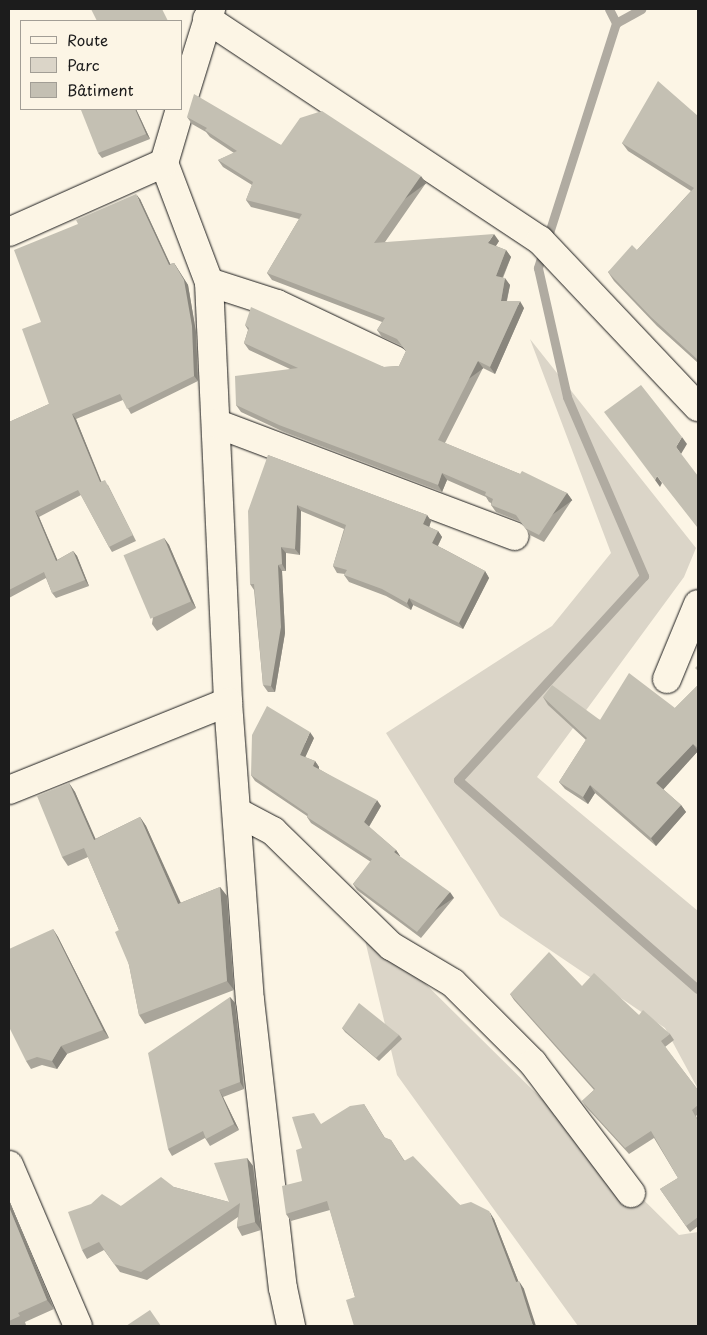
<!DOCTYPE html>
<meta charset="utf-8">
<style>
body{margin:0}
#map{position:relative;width:707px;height:1335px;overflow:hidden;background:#fcf5e5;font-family:"Playpen Sans",sans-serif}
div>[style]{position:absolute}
.green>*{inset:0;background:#dbd5c8}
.stream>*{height:9px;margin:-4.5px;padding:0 4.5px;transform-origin:4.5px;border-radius:4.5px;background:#b0aba1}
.roads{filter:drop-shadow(0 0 1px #1c1c1c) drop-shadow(0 0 1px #1c1c1c)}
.minor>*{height:28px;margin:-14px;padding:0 14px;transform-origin:14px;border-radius:14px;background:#fcf5e5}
.wall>*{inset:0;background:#a9a59a}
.shaded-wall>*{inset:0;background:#89867d;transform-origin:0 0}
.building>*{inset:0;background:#c4c0b3;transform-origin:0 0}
span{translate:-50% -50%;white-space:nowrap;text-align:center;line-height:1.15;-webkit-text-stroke:4px #fcf5e5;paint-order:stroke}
.frame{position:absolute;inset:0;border:10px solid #1c1c1c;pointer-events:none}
.legend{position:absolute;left:20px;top:20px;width:162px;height:90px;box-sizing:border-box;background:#fcf5e5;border:1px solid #a29e95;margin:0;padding:6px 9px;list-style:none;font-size:15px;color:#1c1c1c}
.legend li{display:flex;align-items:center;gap:10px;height:25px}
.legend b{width:25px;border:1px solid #a29e95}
</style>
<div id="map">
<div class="green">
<div style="clip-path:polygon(530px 339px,696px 548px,684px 577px,537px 777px,698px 911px,698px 1089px,665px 1028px,500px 916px,386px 733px,552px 626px,611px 553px)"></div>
<div style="clip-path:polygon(360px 919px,679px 1235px,698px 1232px,698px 1326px,578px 1326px,397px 1075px)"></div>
</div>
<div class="stream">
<div style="left:609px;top:9px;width:16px;rotate:63deg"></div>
<div style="left:616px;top:23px;width:257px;rotate:107.7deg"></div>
<div style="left:538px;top:268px;width:132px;rotate:77.3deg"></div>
<div style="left:567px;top:397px;width:195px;rotate:66.7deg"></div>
<div style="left:644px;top:576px;width:276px;rotate:132.4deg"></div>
<div style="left:458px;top:780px;width:318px;rotate:41.1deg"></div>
<div style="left:616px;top:23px;width:29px;rotate:-29deg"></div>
</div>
<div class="roads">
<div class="minor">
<div style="left:207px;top:19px;width:400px;rotate:33.6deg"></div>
<div style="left:540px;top:240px;width:230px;rotate:46.6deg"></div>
<div style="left:181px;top:106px;width:102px;rotate:-72.8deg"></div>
<div style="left:180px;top:109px;width:56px;rotate:106.5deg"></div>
<div style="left:164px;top:163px;width:127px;rotate:69.3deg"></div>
<div style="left:209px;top:282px;width:420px;rotate:87.4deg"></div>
<div style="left:228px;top:702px;width:299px;rotate:85.8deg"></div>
<div style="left:250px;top:1000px;width:290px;rotate:83.5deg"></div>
<div style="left:283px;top:1288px;width:39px;rotate:78deg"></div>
<div style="left:9px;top:232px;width:170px;rotate:-24deg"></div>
<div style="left:209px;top:282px;width:71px;rotate:17.9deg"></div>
<div style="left:277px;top:304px;width:131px;rotate:25.4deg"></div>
<div style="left:218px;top:424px;width:317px;rotate:20.7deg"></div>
<div style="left:667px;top:679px;width:81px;rotate:-67.5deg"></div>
<div style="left:9px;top:790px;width:236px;rotate:-21.9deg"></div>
<div style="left:237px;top:812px;width:41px;rotate:27.8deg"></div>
<div style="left:273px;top:831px;width:165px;rotate:44.3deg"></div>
<div style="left:391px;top:946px;width:72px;rotate:30.8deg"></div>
<div style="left:453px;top:983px;width:113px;rotate:45deg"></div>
<div style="left:533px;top:1063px;width:163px;rotate:53deg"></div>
<div style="left:9px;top:1165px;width:175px;rotate:66.8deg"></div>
</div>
</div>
<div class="wall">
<div style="clip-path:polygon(136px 109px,150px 139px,102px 158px,98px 153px)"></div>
<div style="clip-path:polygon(698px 116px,698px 363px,657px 326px,614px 281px,608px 272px,637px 250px,691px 191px,628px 151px,622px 143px)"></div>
<div style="clip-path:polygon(187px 117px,281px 145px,426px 183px,385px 242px,499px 241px,496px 246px,506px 250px,511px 257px,503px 278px,510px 285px,507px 301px,524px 308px,495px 374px,483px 368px,445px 443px,520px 474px,567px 493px,572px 500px,544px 542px,530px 535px,521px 522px,496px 512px,491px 505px,491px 503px,489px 502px,486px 497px,447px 480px,442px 492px,284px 432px,241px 412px,236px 405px,290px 369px,249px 350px,244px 343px,248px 330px,245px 325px,384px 367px,399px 366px,406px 351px,402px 346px,382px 337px,377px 330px,382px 322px,272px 280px,267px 273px,299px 219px,251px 207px,246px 200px,252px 185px,223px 167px,218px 160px,234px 153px,210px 137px,206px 132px,192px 124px)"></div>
<div style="clip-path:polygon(140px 199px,170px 264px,174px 263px,188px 285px,196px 332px,198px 381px,131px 414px,123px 400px,76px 419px,101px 482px,108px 485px,136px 541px,112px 552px,109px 547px,81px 495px,39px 517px,57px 560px,73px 551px,77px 556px,89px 586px,56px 598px,52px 593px,46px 578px,9px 598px,9px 422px,49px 404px,41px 322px)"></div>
<div style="clip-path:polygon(268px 455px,427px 515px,431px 521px,429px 527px,438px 531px,442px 537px,438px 546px,485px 571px,489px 578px,463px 629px,413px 605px,411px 610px,386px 596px,349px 582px,344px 575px,345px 574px,337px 573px,333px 566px,344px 529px,301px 511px,300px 555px,286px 553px,286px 571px,282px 571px,285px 633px,275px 692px,268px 692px,263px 685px,254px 590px,250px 584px)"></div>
<div style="clip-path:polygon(164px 538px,169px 545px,196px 608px,157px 631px,152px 624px)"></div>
<div style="clip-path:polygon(698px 685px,698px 751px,663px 789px,681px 805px,686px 812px,656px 846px,595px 793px,588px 804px,565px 789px,559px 782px,586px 740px,548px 705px,543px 697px,600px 720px,675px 708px)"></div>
<div style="clip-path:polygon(314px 738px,305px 757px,315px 761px,319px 767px,319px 769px,381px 806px,369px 827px,396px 850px,400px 856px,399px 857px,454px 898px,421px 938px,357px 890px,353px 884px,371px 862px,311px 823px,307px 817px,307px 816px,255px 781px,251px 775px)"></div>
<div style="clip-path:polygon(69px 783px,75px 792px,95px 839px,140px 817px,146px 826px,180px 903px,220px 887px,227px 896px,234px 990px,145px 1024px,139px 1015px,129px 965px,119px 930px,88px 857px,68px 866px,62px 857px)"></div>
<div style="clip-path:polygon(53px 929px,58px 937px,109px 1038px,67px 1054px,57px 1069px,42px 1065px,31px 1069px,26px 1061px)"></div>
<div style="clip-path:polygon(510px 994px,639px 1015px,670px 1034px,674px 1040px,665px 1047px,698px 1090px,698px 1114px,696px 1116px,698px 1120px,698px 1226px,690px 1232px,660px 1189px,678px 1178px,654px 1138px,629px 1154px,586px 1107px,582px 1101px,594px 1090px,514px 1000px)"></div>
<div style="clip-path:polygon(230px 997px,235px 1003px,244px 1089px,223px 1097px,239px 1130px,210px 1146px,205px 1138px,172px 1156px,168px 1149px)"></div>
<div style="clip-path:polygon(342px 1028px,399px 1035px,402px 1039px,379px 1061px,345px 1032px)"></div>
<div style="clip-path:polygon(364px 1104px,385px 1138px,391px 1140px,404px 1160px,460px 1205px,494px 1219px,518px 1281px,524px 1289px,355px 1297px,330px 1210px,291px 1221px,286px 1214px,302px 1181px,302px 1148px)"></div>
<div style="clip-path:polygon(247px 1158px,253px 1166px,261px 1230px,242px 1236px,237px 1227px,238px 1217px,147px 1280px,120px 1272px,104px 1250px,87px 1259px,82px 1250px,121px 1206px,174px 1187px,229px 1202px)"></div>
<div style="clip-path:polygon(9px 1200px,54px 1309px,25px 1322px,26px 1325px,23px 1326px,9px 1326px)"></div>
</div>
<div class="shaded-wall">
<div style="clip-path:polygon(135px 109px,136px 109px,150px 139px,146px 134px)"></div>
<div style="left:421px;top:176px;width:9px;height:82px;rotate:54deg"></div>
<div style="clip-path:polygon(136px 194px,140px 199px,173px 270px,169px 265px)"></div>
<div style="clip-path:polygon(494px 234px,499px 241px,493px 250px,488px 243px)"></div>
<div style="clip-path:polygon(506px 250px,511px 257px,500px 283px,496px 276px)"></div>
<div style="clip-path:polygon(174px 263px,188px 285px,196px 332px,198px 381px,194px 376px)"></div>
<div style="clip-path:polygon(505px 278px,510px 285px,505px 308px,501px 301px)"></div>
<div style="clip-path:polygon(520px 301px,524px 308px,495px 374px,490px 367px)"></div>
<div style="left:478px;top:361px;width:9px;height:89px;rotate:54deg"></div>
<div style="clip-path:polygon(72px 414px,76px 419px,104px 488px,100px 482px)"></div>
<div style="clip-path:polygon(682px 437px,687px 444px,681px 454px,676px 447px)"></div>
<div style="clip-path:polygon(442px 473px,447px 480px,442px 492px,438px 485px)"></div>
<div style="clip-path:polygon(657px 476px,662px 483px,660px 487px,655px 480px)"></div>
<div style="left:567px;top:493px;width:9px;height:50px;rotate:54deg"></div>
<div style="clip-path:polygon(297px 505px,301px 511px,300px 555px,295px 549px)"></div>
<div style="clip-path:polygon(35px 511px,39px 517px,60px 566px,56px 561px)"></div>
<div style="clip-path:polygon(427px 515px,431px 521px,428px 531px,423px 524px)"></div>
<div style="clip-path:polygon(438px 531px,442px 537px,436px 549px,432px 543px)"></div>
<div style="clip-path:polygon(164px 538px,169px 545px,196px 608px,191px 601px)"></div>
<div style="clip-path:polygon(281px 547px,286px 553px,286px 571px,282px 564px)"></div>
<div style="clip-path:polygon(73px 551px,77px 556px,89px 586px,85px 580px)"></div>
<div style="clip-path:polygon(278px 565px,282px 571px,285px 633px,275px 692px,271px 686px)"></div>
<div style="clip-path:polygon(485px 571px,489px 578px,463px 629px,459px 623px)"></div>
<div style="clip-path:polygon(409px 598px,413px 605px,411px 610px,407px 603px)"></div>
<div style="clip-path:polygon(310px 732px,314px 738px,304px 760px,300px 755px)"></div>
<div style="clip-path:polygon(693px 744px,698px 751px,662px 791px,656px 783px)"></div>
<div style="clip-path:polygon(315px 761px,319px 767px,318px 772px,313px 766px)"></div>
<div style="clip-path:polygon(69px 783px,75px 792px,100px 849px,94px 840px)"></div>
<div style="clip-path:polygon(590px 785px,595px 793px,588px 804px,583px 797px)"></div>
<div style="clip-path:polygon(377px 800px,381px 806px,368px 828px,364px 822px)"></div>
<div style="clip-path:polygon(681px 805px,686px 812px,656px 846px,651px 838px)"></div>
<div style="clip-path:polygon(140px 817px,146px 826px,185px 912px,178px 904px)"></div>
<div style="clip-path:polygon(396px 850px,400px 856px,398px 858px,394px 852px)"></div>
<div style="clip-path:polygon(220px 887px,227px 896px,234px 990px,227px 981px)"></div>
<div style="left:450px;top:892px;width:7px;height:52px;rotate:56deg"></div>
<div style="clip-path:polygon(53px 929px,58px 937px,109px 1038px,103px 1030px)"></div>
<div style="clip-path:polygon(230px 997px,235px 1003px,244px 1089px,240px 1082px)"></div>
<div style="clip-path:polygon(61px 1046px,67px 1054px,57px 1069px,52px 1061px)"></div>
<div style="clip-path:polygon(219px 1090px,223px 1097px,239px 1130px,234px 1124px)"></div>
<div style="clip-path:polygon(247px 1158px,253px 1166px,261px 1230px,255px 1222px)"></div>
<div style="clip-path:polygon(9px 1200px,54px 1309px,47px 1300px,9px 1207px)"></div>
<div style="clip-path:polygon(489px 1211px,494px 1219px,521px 1288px,519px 1281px,524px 1289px,536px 1326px,533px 1326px)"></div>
</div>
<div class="building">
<div style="clip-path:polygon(91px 9px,162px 9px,168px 21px,97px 21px)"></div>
<div style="clip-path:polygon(658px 81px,698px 116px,698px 360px,651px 317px,608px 272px,632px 245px,637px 250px,694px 188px,622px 143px)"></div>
<div style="clip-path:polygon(194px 94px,281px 145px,300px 118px,322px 111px,421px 176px,374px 243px,494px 234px,488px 243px,506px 250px,496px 276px,505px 278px,501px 301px,520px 301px,490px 367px,478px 361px,438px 440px,520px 474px,522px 471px,567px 493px,539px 535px,525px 528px,516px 515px,491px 505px,493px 499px,485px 495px,486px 492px,442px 473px,438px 485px,279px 425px,236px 405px,235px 376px,298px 368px,244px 343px,249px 328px,245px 325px,251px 307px,384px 367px,399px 366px,406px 351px,397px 339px,377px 330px,385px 318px,267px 273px,302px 214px,246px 200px,253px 182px,218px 160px,237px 151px,205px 130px,207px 128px,187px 117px)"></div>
<div style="clip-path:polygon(83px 109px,135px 109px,146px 134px,98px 153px,81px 110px)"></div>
<div style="clip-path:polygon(136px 194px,169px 265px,174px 263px,184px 280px,192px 326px,194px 376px,127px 409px,120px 394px,72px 414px,100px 482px,105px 480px,133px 535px,109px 547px,78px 490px,35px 511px,56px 561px,73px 551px,85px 580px,52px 593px,44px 572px,9px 590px,9px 422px,49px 404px,22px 329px,41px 322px,14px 250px,78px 224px,76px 220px)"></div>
<div style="clip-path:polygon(641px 385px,682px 437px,676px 447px,698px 476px,698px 526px,697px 527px,657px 476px,655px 480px,604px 412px)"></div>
<div style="clip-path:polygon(268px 455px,427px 515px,423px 524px,438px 531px,432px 543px,485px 571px,459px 623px,409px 598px,407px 603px,382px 589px,344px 575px,347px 570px,333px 566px,346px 525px,297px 505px,295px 549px,281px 547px,282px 564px,278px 565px,281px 627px,271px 686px,263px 685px,254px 584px,250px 584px,248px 511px)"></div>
<div style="left:164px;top:538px;width:69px;height:44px;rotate:67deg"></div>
<div style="clip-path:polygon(698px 665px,698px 671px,695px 668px)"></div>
<div style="clip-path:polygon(629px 673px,675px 708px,698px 685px,698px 748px,693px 744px,656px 783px,681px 805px,651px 838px,590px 785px,583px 797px,559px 782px,587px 738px,543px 697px,552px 685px,600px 720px)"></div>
<div style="clip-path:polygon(267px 706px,310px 732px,300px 755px,315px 761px,313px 766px,377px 800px,364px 822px,396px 850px,394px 852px,450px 892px,417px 932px,353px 884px,372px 859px,307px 817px,308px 814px,251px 775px,252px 735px)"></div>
<div style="clip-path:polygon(69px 783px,94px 840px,140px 817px,178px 904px,220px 887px,227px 981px,139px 1015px,129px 965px,115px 932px,119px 930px,84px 848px,62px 857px,37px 796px)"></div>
<div style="clip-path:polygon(53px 929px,103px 1030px,61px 1046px,52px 1061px,37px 1057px,26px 1061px,9px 1027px,9px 949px)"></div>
<div style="clip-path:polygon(549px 952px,582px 986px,594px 973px,639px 1015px,643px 1010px,670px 1034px,661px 1041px,698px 1090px,698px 1105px,692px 1110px,698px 1121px,698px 1217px,686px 1226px,660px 1189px,678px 1178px,651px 1131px,625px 1148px,582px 1101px,595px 1089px,510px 994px)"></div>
<div style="clip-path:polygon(230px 997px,240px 1082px,219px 1090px,234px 1124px,206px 1139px,203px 1131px,168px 1149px,148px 1053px)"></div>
<div style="clip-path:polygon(359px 1003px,399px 1035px,376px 1058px,342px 1028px)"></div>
<div style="clip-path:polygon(364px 1104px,384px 1137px,391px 1140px,404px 1161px,413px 1156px,460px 1205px,471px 1202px,489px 1211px,516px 1282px,519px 1281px,533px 1326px,354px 1326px,346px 1300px,355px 1297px,327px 1201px,286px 1214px,282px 1186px,302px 1181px,296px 1150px,302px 1148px,292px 1117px,314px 1113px,321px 1124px,350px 1106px)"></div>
<div style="clip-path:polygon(247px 1158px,255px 1222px,237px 1227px,240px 1203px,141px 1272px,114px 1264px,99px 1242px,82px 1250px,68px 1212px,91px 1204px,102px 1194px,121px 1206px,161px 1177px,174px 1187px,229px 1202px,214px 1163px)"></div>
<div style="clip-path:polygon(9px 1207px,47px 1300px,18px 1313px,20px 1316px,9px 1321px)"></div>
<div style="clip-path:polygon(150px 1310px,161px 1326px,126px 1326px)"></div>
</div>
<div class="frame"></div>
<ul class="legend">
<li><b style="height:6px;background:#fcf5e5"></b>Route</li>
<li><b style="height:14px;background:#dbd5c8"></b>Parc</li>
<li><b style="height:14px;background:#c4c0b3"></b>Bâtiment</li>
</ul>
</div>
